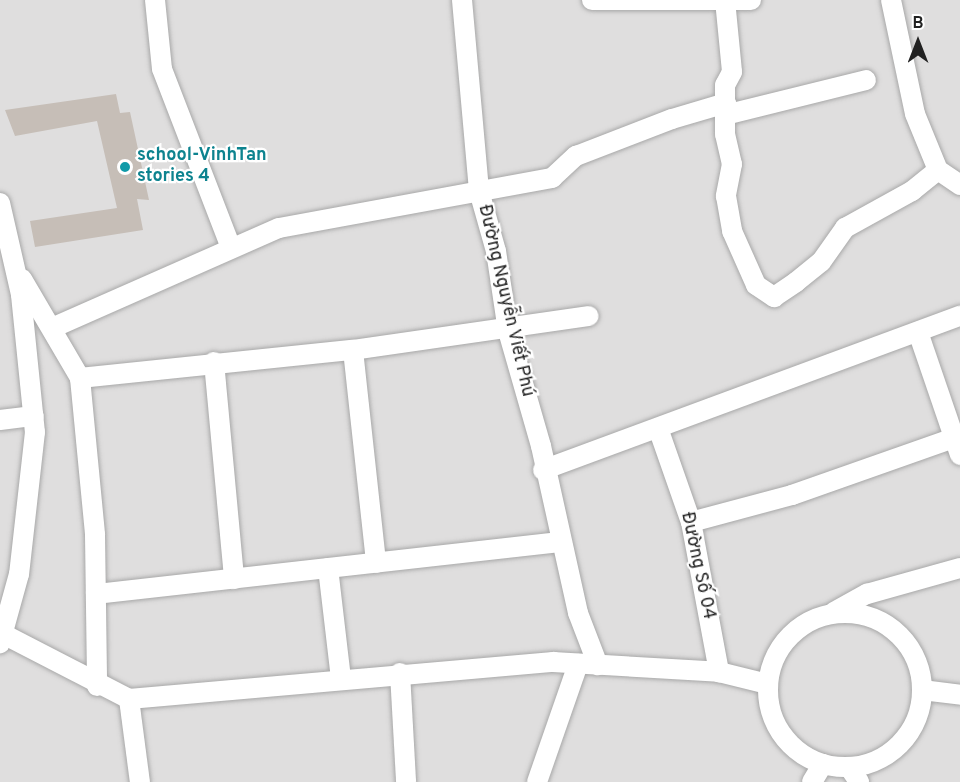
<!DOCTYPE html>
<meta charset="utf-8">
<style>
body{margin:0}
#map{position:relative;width:960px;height:782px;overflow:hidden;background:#f1eee8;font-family:Overpass,sans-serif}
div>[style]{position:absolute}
.residential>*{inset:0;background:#dfdede;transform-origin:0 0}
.building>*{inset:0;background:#c6beb7}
.roads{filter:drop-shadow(0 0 2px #a8a8a8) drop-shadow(0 0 2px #a8a8a8)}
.minor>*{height:20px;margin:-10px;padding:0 10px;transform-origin:10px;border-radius:10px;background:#fff}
.minor>.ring{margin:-10px;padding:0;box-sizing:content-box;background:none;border:20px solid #fff;border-radius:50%}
.dots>*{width:16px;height:16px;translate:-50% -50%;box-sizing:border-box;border:3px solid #fff;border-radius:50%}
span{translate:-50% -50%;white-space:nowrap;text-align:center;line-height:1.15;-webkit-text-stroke:4.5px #fff;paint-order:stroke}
.culture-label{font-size:18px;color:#0d838f;font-weight:700}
.left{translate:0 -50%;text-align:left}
.street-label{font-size:18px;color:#212121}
.north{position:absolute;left:888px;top:12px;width:60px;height:60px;-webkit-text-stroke:4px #fff;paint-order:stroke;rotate:0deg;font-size:16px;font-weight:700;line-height:24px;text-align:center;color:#212121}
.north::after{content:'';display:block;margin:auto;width:21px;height:27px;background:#212121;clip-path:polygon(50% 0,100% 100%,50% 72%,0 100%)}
</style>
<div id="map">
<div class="residential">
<div style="left:0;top:0;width:960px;height:782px"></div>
</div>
<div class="building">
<div style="clip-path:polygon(116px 94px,120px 113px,130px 112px,149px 200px,137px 199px,143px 230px,35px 247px,30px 221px,117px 208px,97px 121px,15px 136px,5px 110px)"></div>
</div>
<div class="roads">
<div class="minor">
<div style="left:155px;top:0;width:69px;rotate:84.2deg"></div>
<div style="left:162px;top:69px;width:192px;rotate:68.9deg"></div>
<div style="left:462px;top:0;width:192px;rotate:84.9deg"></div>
<div style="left:479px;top:191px;width:62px;rotate:74.2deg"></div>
<div style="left:496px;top:251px;width:81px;rotate:81.5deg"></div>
<div style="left:508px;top:331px;width:120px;rotate:74deg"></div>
<div style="left:541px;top:446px;width:171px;rotate:77.5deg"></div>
<div style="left:578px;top:613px;width:56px;rotate:69deg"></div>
<div style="left:592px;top:0;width:159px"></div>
<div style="left:725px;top:0;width:72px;rotate:84.4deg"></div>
<div style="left:732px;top:72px;width:15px;rotate:118deg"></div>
<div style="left:725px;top:85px;width:49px;rotate:90deg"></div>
<div style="left:725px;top:134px;width:31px;rotate:77deg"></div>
<div style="left:732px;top:164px;width:33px;rotate:101deg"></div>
<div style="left:726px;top:196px;width:36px;rotate:80deg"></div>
<div style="left:732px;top:231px;width:59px;rotate:66deg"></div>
<div style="left:756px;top:285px;width:22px;rotate:34deg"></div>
<div style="left:774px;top:297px;width:27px;rotate:-34deg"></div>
<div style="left:796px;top:282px;width:32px;rotate:-39deg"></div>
<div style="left:821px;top:262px;width:42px;rotate:-54.8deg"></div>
<div style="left:845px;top:228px;width:77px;rotate:-28.9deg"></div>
<div style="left:912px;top:191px;width:33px;rotate:-39deg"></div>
<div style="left:891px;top:0;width:116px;rotate:78.1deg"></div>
<div style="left:915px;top:114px;width:61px;rotate:67.7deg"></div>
<div style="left:938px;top:170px;width:27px;rotate:34deg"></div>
<div style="left:0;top:203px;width:94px;rotate:77.1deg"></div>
<div style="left:21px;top:295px;width:138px;rotate:84.2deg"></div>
<div style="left:35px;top:432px;width:143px;rotate:96.4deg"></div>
<div style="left:19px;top:574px;width:72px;rotate:105.4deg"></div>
<div style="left:22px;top:279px;width:115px;rotate:59.6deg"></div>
<div style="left:80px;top:378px;width:158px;rotate:84.5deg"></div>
<div style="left:95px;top:535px;width:151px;rotate:89.2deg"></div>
<div style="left:52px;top:328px;width:248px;rotate:-23.8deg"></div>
<div style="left:279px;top:228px;width:278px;rotate:-10.4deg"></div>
<div style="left:552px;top:178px;width:33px;rotate:-43deg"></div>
<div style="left:576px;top:156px;width:103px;rotate:-21.1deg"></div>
<div style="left:672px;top:119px;width:56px;rotate:-16.5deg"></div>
<div style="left:726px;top:103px;width:11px;rotate:75deg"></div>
<div style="left:729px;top:114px;width:141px;rotate:-13.9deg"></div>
<div style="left:918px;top:332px;width:130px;rotate:71.1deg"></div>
<div style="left:353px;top:350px;width:214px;rotate:83.8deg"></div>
<div style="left:214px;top:362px;width:218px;rotate:84.7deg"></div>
<div style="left:80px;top:378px;width:274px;rotate:-5.9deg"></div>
<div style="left:353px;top:350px;width:238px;rotate:-8.2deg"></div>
<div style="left:0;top:420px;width:34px;rotate:-7deg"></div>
<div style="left:658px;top:428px;width:100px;rotate:70.7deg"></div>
<div style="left:691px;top:522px;width:153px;rotate:79.4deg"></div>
<div style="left:543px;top:470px;width:445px;rotate:-20.3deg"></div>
<div style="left:691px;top:522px;width:105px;rotate:-15deg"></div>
<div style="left:792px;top:495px;width:172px;rotate:-19.4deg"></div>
<div style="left:328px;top:568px;width:111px;rotate:83.3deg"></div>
<div style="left:96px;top:594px;width:468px;rotate:-6.4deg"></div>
<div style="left:834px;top:612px;width:38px;rotate:-29deg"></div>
<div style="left:867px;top:594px;width:97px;rotate:-15.6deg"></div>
<div class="ring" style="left:768px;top:613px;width:134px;height:134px"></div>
<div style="left:3px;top:634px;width:142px;rotate:27.3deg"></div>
<div style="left:129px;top:699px;width:426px;rotate:-5deg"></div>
<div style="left:553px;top:662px;width:166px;rotate:3.4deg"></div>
<div style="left:719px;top:672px;width:50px;rotate:13.8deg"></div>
<div style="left:400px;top:673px;width:109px;rotate:86.8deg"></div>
<div style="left:922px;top:690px;width:38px;rotate:7deg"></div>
<div style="left:129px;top:699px;width:84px;rotate:82.5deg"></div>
<div style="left:849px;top:767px;width:18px;rotate:56deg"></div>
<div style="left:537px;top:782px;width:125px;rotate:-70.8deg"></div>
<div style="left:812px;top:782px;width:21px;rotate:-59deg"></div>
</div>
</div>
<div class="dots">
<div style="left:125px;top:167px;background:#0f9aa8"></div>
</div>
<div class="culture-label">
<span class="left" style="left:137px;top:167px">school-VinhTan<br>stories 4</span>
</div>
<div class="street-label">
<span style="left:505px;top:301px;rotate:77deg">Đường Nguyễn Viết Phú</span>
<span style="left:697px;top:566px;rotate:78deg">Đường Số 04</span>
</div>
<div class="north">B</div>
</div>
